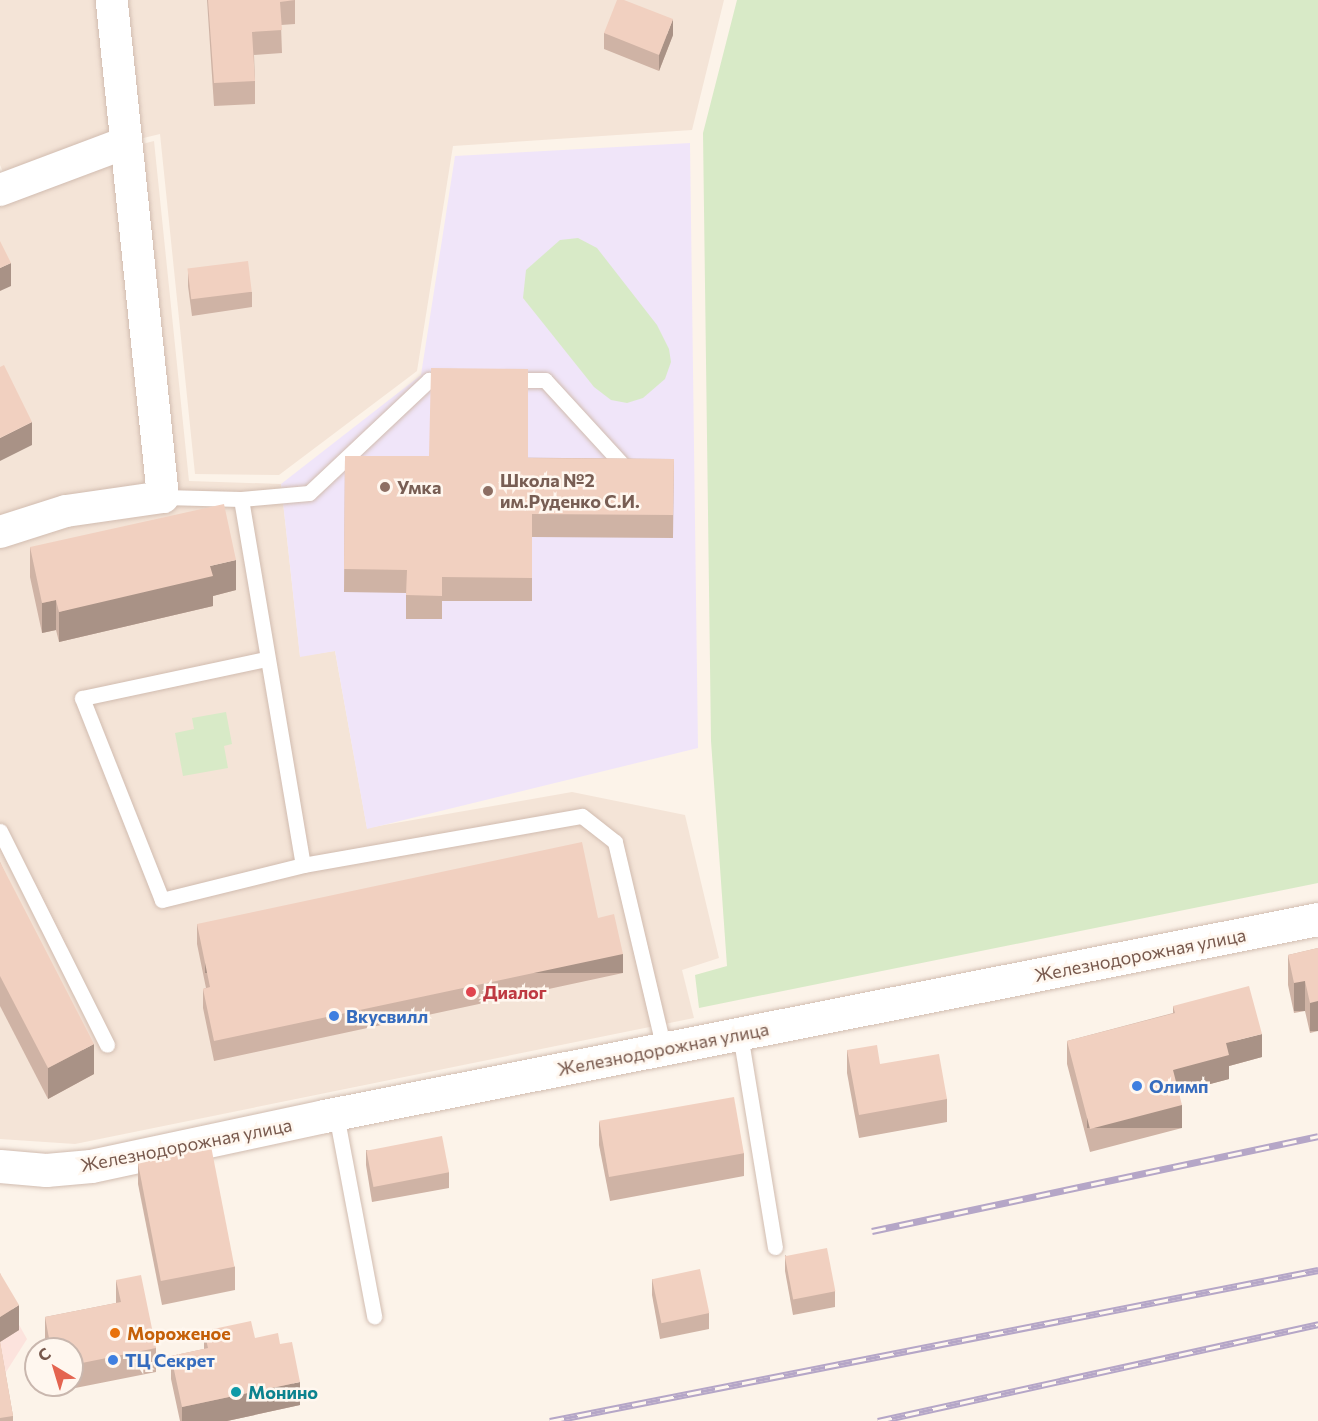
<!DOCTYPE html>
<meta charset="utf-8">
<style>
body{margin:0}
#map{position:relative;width:1318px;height:1421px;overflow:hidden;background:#fcf3e9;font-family:Commissioner,sans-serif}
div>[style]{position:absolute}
.residential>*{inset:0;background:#f4e4d7}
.commercial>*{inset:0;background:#fce3dd}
.education>*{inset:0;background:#f0e5f9}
.green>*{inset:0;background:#d8eac7}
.roads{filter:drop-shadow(0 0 2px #d1bcb0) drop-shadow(0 0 2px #d1bcb0)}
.service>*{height:15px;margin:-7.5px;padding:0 7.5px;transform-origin:7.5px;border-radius:7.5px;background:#fff}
.minor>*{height:32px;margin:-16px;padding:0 16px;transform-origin:16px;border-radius:16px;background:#fff}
.secondary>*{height:33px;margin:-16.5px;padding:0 16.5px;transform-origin:16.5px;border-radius:16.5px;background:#fff}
.rail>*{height:7px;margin-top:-3.5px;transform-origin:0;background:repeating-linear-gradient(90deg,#fff7ef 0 14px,#b5a6c7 0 28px);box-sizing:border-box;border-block:2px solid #b5a6c7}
.wall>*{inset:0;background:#cfb3a5}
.shaded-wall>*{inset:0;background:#a99286;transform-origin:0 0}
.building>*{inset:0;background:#f1d0c0;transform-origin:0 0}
.dots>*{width:16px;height:16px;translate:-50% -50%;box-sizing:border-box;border:3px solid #fff7ef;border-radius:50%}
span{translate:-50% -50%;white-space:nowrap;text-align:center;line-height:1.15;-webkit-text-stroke:5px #fff7ef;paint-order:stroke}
.education-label{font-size:18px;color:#785e54;font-weight:700}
.left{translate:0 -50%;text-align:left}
.street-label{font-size:18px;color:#77584c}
.health-label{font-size:18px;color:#be3a42;font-weight:700}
.shop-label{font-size:18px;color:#366cbe;font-weight:700}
.food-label{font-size:18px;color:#c56008;font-weight:700}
.culture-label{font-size:18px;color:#0d838f;font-weight:700}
.north{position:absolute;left:24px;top:1337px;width:60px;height:60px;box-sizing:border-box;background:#fff7ef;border:2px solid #c9b7ae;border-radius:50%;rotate:322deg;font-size:16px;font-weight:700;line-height:24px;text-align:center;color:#77584c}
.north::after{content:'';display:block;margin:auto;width:21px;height:27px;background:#e46450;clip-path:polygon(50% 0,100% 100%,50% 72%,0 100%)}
</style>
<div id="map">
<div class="residential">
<div style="clip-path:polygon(0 0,724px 0,692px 130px,453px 146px,417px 371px,279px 475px,195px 474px,160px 134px,3px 172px,0 165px)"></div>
<div style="clip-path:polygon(154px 141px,189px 481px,281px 484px,300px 656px,335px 651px,367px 828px,572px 792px,685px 815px,719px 958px,682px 970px,694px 1018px,75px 1144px,0 1139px,0 180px)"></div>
</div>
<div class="commercial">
<div style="clip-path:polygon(0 1291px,27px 1339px,6px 1372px,0 1373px)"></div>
</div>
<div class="education">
<div style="clip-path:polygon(690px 143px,698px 748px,367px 829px,335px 651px,300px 657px,281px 484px,421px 375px,455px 156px)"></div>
</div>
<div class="green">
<div style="clip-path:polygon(737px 0,1318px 0,1318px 883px,699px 1008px,695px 975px,727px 966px,711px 741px,703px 133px)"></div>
<div style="clip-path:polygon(578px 238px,597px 248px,657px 325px,669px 349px,671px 362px,665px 379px,643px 398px,627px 403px,611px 400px,594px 387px,523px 298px,526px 270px,560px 240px)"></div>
<div style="clip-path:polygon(226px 712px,232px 744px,224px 746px,228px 768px,183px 776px,175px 733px,194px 729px,192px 718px)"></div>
</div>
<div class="roads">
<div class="service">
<div style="left:507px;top:380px;width:38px"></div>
<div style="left:545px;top:380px;width:115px;rotate:47.5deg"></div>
<div style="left:163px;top:497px;width:78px;rotate:1.5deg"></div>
<div style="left:241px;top:499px;width:371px;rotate:80.4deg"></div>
<div style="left:241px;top:499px;width:68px;rotate:-5deg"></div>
<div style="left:309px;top:493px;width:165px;rotate:-43.3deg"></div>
<div style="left:429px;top:380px;width:21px"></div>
<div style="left:266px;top:659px;width:188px;rotate:168deg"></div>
<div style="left:82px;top:698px;width:217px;rotate:68.4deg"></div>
<div style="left:162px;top:900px;width:145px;rotate:-13.9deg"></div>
<div style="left:303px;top:865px;width:283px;rotate:-10deg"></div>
<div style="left:582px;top:816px;width:42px;rotate:38.2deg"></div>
<div style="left:615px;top:842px;width:213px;rotate:76.7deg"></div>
<div style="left:0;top:831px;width:239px;rotate:63.4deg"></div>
<div style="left:740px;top:1034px;width:216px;rotate:80.7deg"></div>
<div style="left:336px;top:1114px;width:206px;rotate:79.3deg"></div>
</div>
<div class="minor">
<div style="left:0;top:190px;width:134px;rotate:-20.6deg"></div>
<div style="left:0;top:532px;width:69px;rotate:-17.7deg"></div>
<div style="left:66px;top:511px;width:98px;rotate:-8.2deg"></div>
<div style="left:163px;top:497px;width:500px;rotate:-95.9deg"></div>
</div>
<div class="secondary">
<div style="left:0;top:1166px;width:46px;rotate:5deg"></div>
<div style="left:46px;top:1170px;width:45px;rotate:-5.1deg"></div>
<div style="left:91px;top:1166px;width:238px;rotate:-12.1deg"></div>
<div style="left:324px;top:1116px;width:1013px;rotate:-11.21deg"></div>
</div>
</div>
<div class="rail">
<div style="left:872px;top:1231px;width:456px;rotate:-12deg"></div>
<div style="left:550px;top:1421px;width:783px;rotate:-11.12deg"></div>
<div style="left:878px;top:1421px;width:451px;rotate:-12.4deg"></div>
</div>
<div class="wall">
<div style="clip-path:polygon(207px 0,295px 0,295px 24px,281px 25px,282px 53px,254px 55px,255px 81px,255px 104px,214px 106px)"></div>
<div style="clip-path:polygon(604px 33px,673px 35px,659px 71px,604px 49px)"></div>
<div style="clip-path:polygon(188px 270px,252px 292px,252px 307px,192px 316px,188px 286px)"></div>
<div style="clip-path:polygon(345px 456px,674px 459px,673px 538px,532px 537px,532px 601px,442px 601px,442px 619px,406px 619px,406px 593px,344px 592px)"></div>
<div style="clip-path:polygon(30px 547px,236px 590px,213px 596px,213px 606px,59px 642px,56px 630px,42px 633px,30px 577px)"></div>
<div style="clip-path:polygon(0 862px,94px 1074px,48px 1099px,0 1006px)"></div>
<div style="clip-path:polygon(598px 918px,623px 973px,214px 1061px,203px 1008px,203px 989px,206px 988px,197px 944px,197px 924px)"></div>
<div style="clip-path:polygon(1318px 948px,1318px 1031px,1310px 1033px,1305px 1011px,1294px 1013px,1288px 985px,1288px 955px)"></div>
<div style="clip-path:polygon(1173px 1006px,1262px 1057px,1229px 1066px,1229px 1079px,1179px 1092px,1182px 1128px,1090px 1152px,1067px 1064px,1067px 1041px,1173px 1013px)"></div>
<div style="clip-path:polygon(847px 1050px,880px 1064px,947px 1099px,947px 1122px,859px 1138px,847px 1073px)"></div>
<div style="clip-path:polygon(599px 1122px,744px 1153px,744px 1176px,610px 1201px,599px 1145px)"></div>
<div style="clip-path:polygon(366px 1150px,449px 1172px,449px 1188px,372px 1202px,366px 1165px)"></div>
<div style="clip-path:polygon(138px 1161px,235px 1267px,235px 1290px,162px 1305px,138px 1184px)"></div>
<div style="clip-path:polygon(785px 1255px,835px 1291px,835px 1307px,793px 1315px,785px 1271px)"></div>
<div style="clip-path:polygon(0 1273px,19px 1330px,0 1342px,13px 1416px,13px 1421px,0 1421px)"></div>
<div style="clip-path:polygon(652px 1279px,709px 1313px,709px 1329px,660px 1339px,652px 1295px)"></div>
<div style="clip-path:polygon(116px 1280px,156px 1348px,156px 1372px,55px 1392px,54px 1385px,72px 1385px,72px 1349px,47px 1349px,45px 1340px,45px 1317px,116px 1303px)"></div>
<div style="clip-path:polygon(204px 1331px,255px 1338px,280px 1344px,300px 1405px,227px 1421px,180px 1421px,171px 1379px,171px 1356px,204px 1349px)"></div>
</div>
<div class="shaded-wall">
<div style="clip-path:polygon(673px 19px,673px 35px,659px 71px,659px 55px)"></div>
<div style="clip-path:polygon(11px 263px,11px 286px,0 291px,0 268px)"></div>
<div style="clip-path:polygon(32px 422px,32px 445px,0 461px,0 438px)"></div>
<div style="clip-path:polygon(236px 560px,236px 590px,213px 596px,213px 606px,59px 642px,59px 612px,210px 566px)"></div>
<div style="clip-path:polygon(56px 600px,56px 630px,42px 633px,42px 603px)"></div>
<div style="left:623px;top:954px;width:19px;height:418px;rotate:90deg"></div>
<div style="left:1305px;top:981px;width:30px;height:11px;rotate:90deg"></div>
<div style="left:1318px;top:1001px;width:30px;height:8px;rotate:90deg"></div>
<div style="clip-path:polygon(1262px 1034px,1262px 1057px,1229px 1066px,1229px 1079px,1173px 1094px,1173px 1070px,1226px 1043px)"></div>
<div style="clip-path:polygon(94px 1044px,94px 1074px,48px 1099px,48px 1068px)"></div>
<div style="left:1182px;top:1105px;width:23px;height:95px;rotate:90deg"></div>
<div style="clip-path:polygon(19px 1305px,19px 1330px,0 1342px,0 1317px)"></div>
<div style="clip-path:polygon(300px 1382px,300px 1405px,227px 1421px,182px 1421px,182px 1407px)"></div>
</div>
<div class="building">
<div style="clip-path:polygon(208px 0,295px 0,280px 2px,282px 30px,252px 32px,255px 81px,214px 83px)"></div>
<div style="clip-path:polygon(617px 0,624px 0,673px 19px,659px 55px,604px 33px)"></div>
<div style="clip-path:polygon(0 241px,11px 263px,0 268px)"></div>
<div style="left:248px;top:261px;width:31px;height:61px;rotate:83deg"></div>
<div style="clip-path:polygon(4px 365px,32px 422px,0 438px,0 367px)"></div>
<div style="clip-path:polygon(431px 368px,528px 369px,528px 458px,674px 459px,673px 515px,532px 514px,532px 578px,442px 577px,442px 596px,406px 595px,407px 570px,344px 569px,345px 456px,429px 456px)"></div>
<div style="clip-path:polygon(224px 504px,236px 560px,210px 566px,213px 576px,59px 612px,56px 600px,42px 603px,30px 547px)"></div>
<div style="clip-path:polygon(582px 842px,598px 918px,614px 914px,623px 954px,214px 1041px,203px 989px,210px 987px,197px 924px)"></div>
<div style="clip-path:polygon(0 862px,94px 1044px,48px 1068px,0 976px)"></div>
<div style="clip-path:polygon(1318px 948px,1318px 1001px,1310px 1003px,1305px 981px,1294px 983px,1288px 955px)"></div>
<div style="clip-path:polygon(1249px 986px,1262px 1034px,1226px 1043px,1229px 1055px,1173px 1070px,1182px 1105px,1090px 1129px,1067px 1041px,1175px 1013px,1173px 1006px)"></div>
<div style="clip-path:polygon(877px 1045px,880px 1064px,939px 1054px,947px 1099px,859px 1115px,847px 1050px)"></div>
<div style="left:734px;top:1097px;width:57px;height:137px;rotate:80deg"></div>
<div style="left:442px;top:1136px;width:37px;height:77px;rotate:79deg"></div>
<div style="left:211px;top:1146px;width:123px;height:75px;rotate:79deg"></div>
<div style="left:827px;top:1248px;width:44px;height:43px;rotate:79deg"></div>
<div style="left:700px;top:1269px;width:45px;height:49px;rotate:78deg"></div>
<div style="clip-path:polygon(0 1273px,19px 1305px,0 1317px)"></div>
<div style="clip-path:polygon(141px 1275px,156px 1348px,72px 1365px,72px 1349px,51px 1349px,45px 1317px,121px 1302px,116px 1280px)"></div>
<div style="clip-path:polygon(251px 1321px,255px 1338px,278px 1333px,280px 1344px,292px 1342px,300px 1382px,182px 1407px,171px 1356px,208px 1348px,204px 1331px)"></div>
<div style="clip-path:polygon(0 1341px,13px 1416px,0 1418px)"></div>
</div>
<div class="dots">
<div style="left:385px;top:487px;background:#8d6e63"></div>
<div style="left:488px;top:491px;background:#8d6e63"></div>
<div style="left:471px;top:992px;background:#e0444e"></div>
<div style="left:334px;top:1016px;background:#3f7fe0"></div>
<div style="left:1137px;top:1086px;background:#3f7fe0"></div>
<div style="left:115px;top:1333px;background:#e8710a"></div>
<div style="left:113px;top:1360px;background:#3f7fe0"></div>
<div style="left:236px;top:1392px;background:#0f9aa8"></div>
</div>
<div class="education-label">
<span class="left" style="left:500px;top:491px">Школа №2<br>им.Руденко С.И.</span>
<span class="left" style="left:397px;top:487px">Умка</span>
</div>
<div class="street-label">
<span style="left:1140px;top:955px;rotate:-11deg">Железнодорожная улица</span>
<span style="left:663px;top:1049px;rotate:-11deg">Железнодорожная улица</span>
<span style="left:186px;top:1145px;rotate:-11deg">Железнодорожная улица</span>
</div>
<div class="health-label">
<span class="left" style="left:483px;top:992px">Диалог</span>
</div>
<div class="shop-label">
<span class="left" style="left:346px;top:1016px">Вкусвилл</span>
<span class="left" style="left:1149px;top:1086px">Олимп</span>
<span class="left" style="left:125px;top:1360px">ТЦ Секрет</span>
</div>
<div class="food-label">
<span class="left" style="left:127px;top:1333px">Мороженое</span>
</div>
<div class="culture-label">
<span class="left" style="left:248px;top:1392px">Монино</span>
</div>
<div class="north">С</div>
</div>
